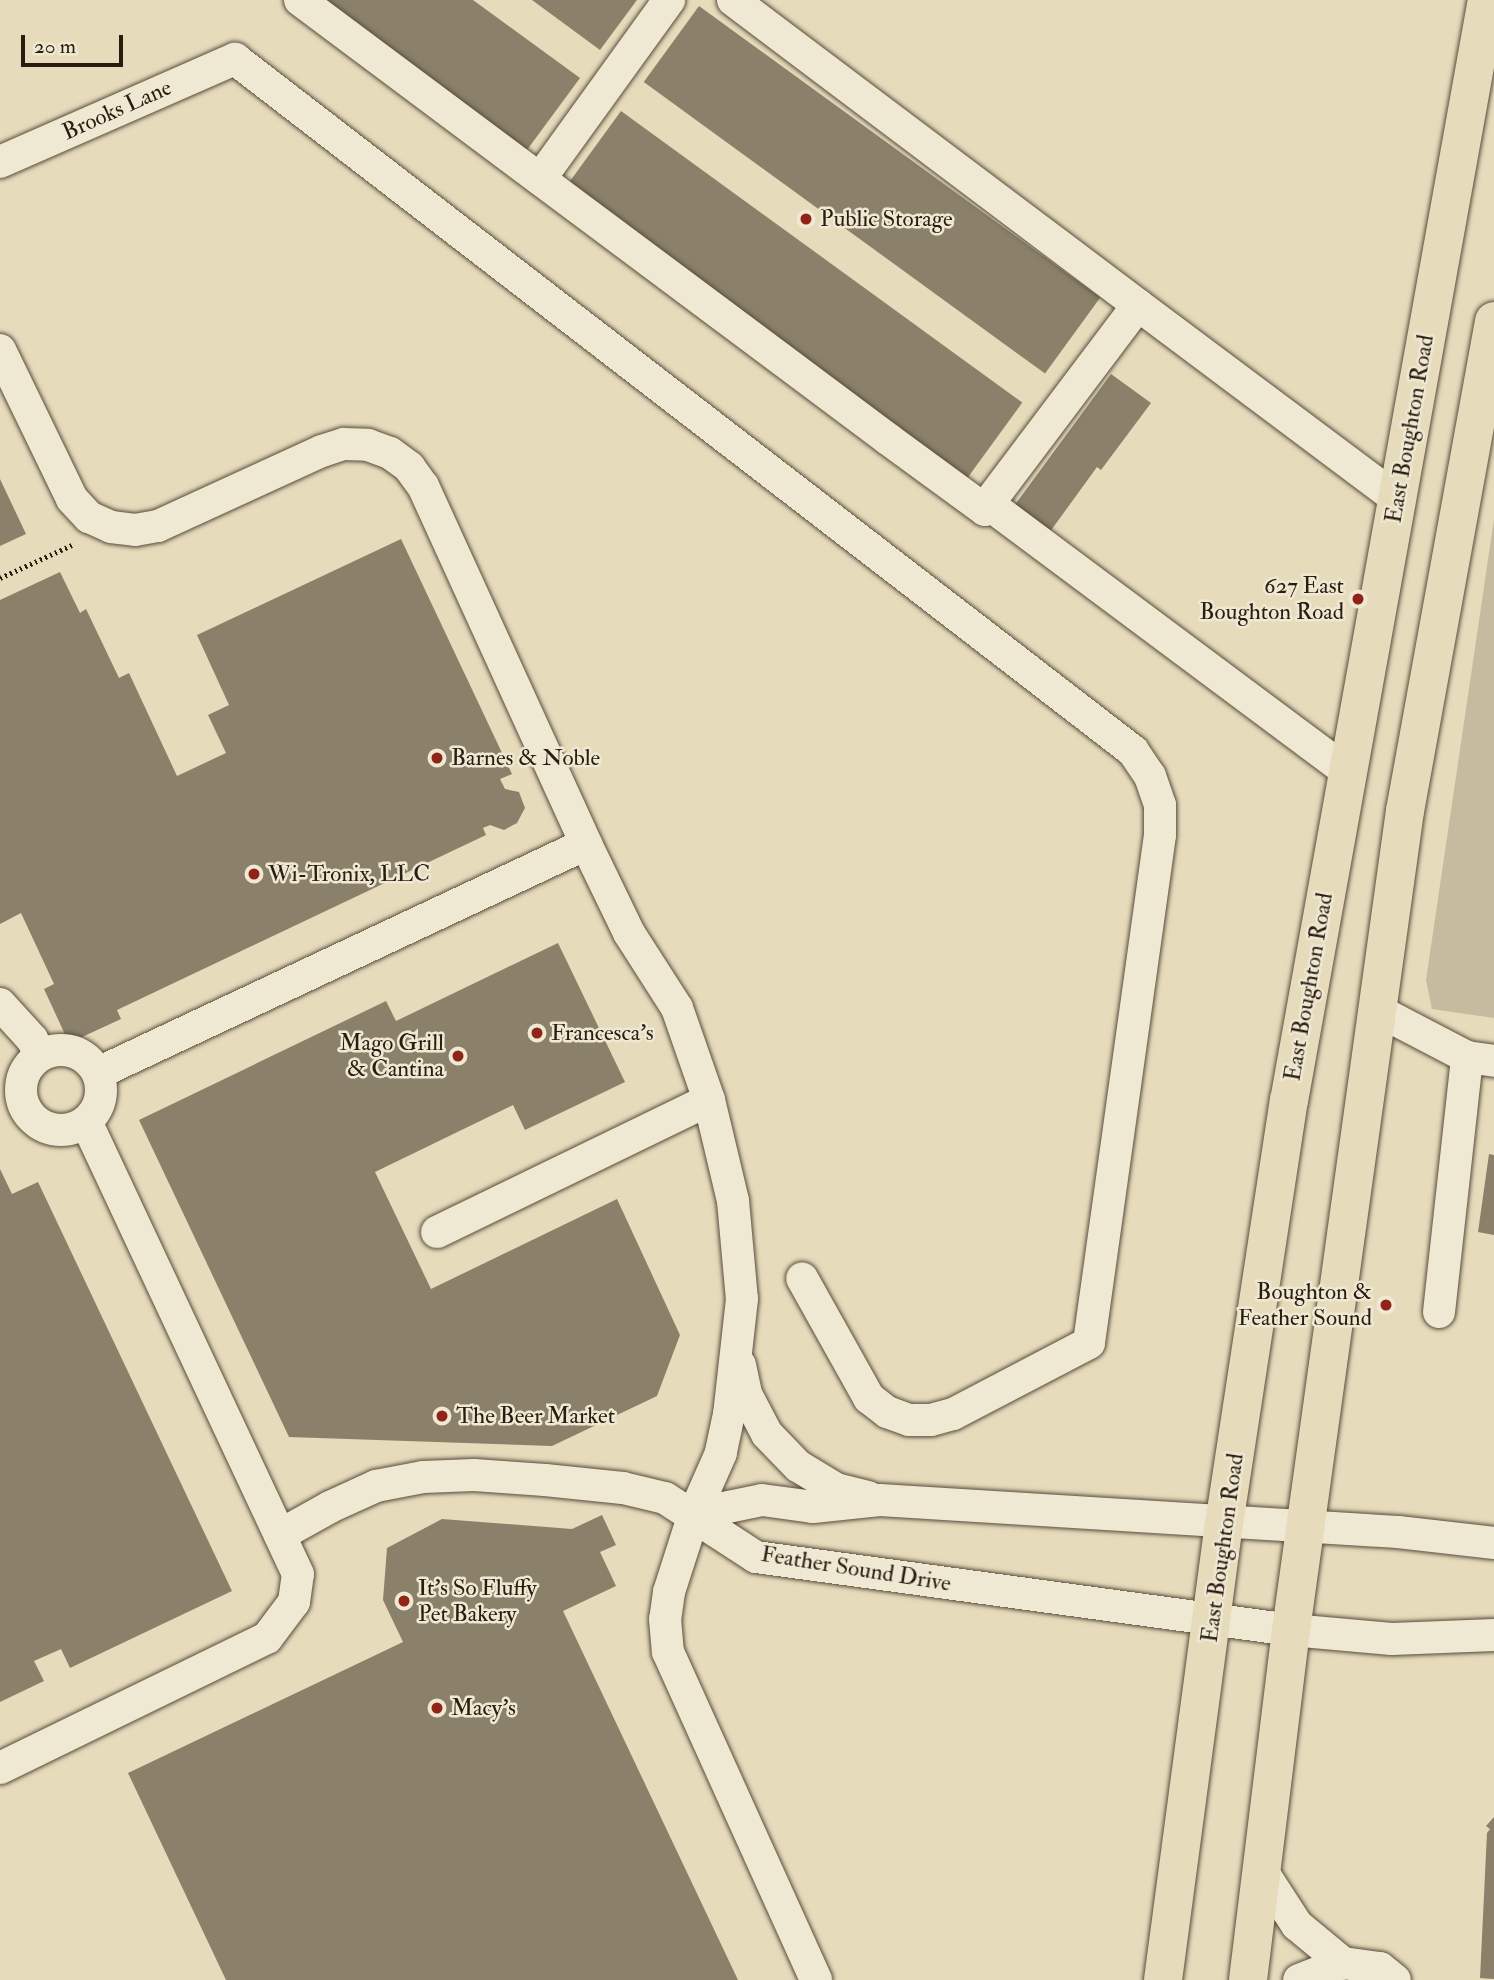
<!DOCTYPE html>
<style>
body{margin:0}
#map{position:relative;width:1494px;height:1980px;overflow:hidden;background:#e6dbbb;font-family:"IM FELL Double Pica",serif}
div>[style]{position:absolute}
.green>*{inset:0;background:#c6bb9e}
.building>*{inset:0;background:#8b8069;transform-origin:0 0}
.path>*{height:4.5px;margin-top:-2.25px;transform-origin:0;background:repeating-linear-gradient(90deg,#291d11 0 2px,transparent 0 5.5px)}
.roads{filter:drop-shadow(0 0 2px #584c3c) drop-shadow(0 0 2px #584c3c)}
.minor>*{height:32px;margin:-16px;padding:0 16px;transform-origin:16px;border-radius:16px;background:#efe8d3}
.minor>.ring{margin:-16px;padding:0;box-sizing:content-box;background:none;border:32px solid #efe8d3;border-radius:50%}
.major>*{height:38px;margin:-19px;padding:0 19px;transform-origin:19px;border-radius:19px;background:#e6dbbb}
.dots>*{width:19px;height:19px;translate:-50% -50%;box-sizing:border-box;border:4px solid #efe8d3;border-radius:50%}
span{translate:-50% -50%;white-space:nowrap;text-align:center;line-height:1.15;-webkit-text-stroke:5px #efe8d3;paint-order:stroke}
.street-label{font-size:23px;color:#291d11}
.poi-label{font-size:23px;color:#291d11}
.left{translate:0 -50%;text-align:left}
.right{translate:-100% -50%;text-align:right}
.scale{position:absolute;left:21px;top:35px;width:102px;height:32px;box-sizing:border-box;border:4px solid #291d11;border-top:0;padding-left:9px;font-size:21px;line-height:24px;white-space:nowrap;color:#291d11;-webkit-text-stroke:5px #efe8d3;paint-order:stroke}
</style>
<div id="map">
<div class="green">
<div style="clip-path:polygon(1494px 519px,1494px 1018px,1432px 1009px,1426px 980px)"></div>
</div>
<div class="building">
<div style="clip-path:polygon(315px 0,473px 0,580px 78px,524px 154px)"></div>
<div style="clip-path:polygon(532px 0,637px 0,600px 50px)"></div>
<div style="left:699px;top:6px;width:496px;height:94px;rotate:36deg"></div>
<div style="left:621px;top:111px;width:496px;height:94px;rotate:36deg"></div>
<div style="clip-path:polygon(1111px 374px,1151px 403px,1101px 470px,1097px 467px,1044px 540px,1008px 514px)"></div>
<div style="clip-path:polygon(0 479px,26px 534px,0 546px)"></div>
<div style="clip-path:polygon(401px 539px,512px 774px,500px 779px,505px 789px,519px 792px,525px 808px,517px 823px,504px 830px,490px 825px,483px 828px,486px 835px,117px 1010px,121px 1019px,69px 1043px,44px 989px,54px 984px,21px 913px,0 924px,0 600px,60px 572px,80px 613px,86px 609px,119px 678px,129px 673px,177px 776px,226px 753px,208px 715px,229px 705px,197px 635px)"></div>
<div style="clip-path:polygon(558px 943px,625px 1082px,525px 1130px,513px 1105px,375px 1172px,431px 1289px,617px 1199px,680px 1335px,657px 1396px,552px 1446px,289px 1437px,139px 1120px,386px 1001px,396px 1021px)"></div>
<div style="clip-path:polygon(1489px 1154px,1494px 1155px,1494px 1235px,1478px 1232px)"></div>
<div style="clip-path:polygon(0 1169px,12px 1194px,38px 1182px,232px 1591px,70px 1668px,61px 1649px,34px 1661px,44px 1681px,0 1702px)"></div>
<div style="clip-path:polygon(602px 1515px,616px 1545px,600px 1552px,616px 1586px,563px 1611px,738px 1980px,226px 1980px,128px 1773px,403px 1642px,383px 1600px,387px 1548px,442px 1519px,572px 1529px)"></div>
<div style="clip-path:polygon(1494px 1817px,1494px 1979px,1480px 1978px,1487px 1833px,1490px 1829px,1486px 1826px)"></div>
</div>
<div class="path">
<div style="left:0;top:578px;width:79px;rotate:-24.6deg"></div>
</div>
<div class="roads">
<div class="minor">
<div style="left:300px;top:0;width:734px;rotate:36.74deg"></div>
<div style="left:888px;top:439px;width:120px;rotate:36.2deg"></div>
<div style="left:985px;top:510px;width:7px;rotate:-63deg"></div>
<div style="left:733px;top:0;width:507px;rotate:36.98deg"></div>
<div style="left:0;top:162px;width:257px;rotate:-23.7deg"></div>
<div style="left:235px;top:59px;width:1134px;rotate:37.62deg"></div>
<div style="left:1133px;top:751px;width:30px;rotate:56deg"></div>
<div style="left:1150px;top:776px;width:31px;rotate:71deg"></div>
<div style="left:1160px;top:805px;width:30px;rotate:90deg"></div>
<div style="left:1160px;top:835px;width:513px;rotate:97.96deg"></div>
<div style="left:1089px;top:1343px;width:153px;rotate:152.4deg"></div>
<div style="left:953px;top:1414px;width:23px;rotate:165deg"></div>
<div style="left:931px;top:1420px;width:22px;rotate:180deg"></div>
<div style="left:909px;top:1420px;width:23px;rotate:-160deg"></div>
<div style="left:887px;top:1412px;width:23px;rotate:-142deg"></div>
<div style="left:869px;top:1398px;width:137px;rotate:-119.2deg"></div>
<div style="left:540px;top:179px;width:221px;rotate:-54.2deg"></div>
<div style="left:0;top:350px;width:165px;rotate:64.2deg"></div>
<div style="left:72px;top:499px;width:25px;rotate:47deg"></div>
<div style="left:89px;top:517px;width:24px;rotate:24deg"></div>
<div style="left:111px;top:527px;width:24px;rotate:7deg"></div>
<div style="left:135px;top:530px;width:23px;rotate:-10deg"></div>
<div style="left:158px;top:526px;width:180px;rotate:-24.6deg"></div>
<div style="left:322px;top:451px;width:23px;rotate:-18deg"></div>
<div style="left:344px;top:444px;width:24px;rotate:2deg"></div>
<div style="left:368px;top:445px;width:23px;rotate:20deg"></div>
<div style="left:390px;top:453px;width:24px;rotate:36deg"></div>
<div style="left:409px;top:467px;width:24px;rotate:54deg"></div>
<div style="left:423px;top:486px;width:393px;rotate:65.5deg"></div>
<div style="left:586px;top:844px;width:99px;rotate:64.2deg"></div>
<div style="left:629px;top:933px;width:89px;rotate:57.4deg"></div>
<div style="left:677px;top:1008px;width:97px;rotate:70.8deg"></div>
<div style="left:709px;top:1100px;width:104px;rotate:76.6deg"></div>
<div style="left:733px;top:1201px;width:98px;rotate:84.8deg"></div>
<div style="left:742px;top:1299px;width:116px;rotate:96.4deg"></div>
<div style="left:729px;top:1414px;width:40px;rotate:102deg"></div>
<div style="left:721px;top:1453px;width:67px;rotate:113.9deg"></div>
<div style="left:694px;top:1514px;width:82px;rotate:107.8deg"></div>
<div style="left:669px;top:1592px;width:27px;rotate:98deg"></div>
<div style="left:665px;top:1619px;width:33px;rotate:85deg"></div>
<div style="left:668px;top:1652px;width:360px;rotate:65.7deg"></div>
<div style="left:1348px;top:772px;width:449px;rotate:-143.3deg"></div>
<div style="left:988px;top:504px;width:249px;rotate:-53deg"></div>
<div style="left:1138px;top:305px;width:324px;rotate:36.8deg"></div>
<div style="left:0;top:1004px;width:47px;rotate:47.6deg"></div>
<div style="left:32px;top:1039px;width:17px;rotate:62deg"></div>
<div style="left:1377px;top:1010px;width:102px;rotate:27.6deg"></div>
<div class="ring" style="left:21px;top:1050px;width:48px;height:48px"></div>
<div style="left:98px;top:1073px;width:539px;rotate:-25.14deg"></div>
<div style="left:437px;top:1232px;width:302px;rotate:-25.9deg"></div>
<div style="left:1439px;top:1312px;width:257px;rotate:-83.7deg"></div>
<div style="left:1467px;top:1057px;width:27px;rotate:8deg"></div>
<div style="left:740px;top:1365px;width:30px;rotate:78deg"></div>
<div style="left:746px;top:1394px;width:45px;rotate:62.3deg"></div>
<div style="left:767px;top:1434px;width:45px;rotate:45.9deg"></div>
<div style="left:798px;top:1466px;width:44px;rotate:31.2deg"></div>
<div style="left:836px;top:1489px;width:33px;rotate:14deg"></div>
<div style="left:694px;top:1514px;width:69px;rotate:-11.6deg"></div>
<div style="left:762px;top:1500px;width:51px;rotate:7.8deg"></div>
<div style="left:813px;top:1507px;width:67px;rotate:-6deg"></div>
<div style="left:880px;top:1500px;width:519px;rotate:3.54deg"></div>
<div style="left:1398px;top:1532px;width:97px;rotate:6.5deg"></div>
<div style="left:280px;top:1535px;width:57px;rotate:-29.2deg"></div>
<div style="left:330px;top:1507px;width:51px;rotate:-24.5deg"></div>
<div style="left:376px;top:1486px;width:48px;rotate:-10.8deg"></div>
<div style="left:423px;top:1477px;width:51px;rotate:-2.2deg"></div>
<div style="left:474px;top:1475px;width:71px;rotate:4deg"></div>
<div style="left:545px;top:1480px;width:78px;rotate:5.9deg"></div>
<div style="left:623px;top:1488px;width:43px;rotate:13.4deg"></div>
<div style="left:665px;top:1498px;width:108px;rotate:33deg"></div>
<div style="left:756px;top:1557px;width:540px;rotate:7.77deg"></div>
<div style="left:1291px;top:1630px;width:101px;rotate:5.1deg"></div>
<div style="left:1392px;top:1639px;width:102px;rotate:-2.2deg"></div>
<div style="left:0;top:1768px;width:297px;rotate:-26deg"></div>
<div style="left:267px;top:1638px;width:45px;rotate:-53.1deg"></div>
<div style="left:294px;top:1602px;width:28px;rotate:-82deg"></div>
<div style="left:298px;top:1574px;width:499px;rotate:-115.1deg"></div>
<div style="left:1262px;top:1871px;width:64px;rotate:57.1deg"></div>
<div style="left:1297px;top:1925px;width:60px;rotate:39.6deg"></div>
<div style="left:1343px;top:1963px;width:47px;rotate:158.9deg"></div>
<div style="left:1343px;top:1963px;width:37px;rotate:8deg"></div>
<div style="left:1380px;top:1968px;width:19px;rotate:39deg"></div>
</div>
<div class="major">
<div style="left:1163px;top:1980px;width:460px;rotate:-82.4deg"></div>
<div style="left:1224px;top:1524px;width:428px;rotate:-81.3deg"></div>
<div style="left:1289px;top:1101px;width:1119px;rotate:-79.81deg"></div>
<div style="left:1248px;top:1980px;width:353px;rotate:-83deg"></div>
<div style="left:1291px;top:1630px;width:827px;rotate:-82.08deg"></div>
<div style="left:1405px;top:811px;width:498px;rotate:-79.7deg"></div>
</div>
</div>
<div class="dots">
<div style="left:806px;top:219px;background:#8f2418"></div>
<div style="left:1358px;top:599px;background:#8f2418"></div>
<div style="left:437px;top:758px;background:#8f2418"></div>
<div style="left:254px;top:874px;background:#8f2418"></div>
<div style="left:537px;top:1033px;background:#8f2418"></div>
<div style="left:458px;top:1056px;background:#8f2418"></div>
<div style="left:1386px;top:1305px;background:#8f2418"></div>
<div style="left:442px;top:1416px;background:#8f2418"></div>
<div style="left:404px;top:1601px;background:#8f2418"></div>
<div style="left:437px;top:1708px;background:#8f2418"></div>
</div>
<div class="street-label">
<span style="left:117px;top:110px;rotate:-24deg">Brooks Lane</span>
<span style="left:1410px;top:429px;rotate:-80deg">East Boughton Road</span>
<span style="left:1309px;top:987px;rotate:-80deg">East Boughton Road</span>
<span style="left:1223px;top:1548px;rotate:-82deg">East Boughton Road</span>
<span style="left:856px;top:1569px;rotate:9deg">Feather Sound Drive</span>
</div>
<div class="poi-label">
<span class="left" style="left:820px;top:219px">Public Storage</span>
<span class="right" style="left:1344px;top:599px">627 East<br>Boughton Road</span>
<span class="left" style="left:451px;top:758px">Barnes &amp; Noble</span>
<span class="left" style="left:268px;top:874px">Wi-Tronix, LLC</span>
<span class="left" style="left:551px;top:1033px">Francesca's</span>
<span class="right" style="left:444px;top:1056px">Mago Grill<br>&amp; Cantina</span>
<span class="right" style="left:1372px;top:1305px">Boughton &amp;<br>Feather Sound</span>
<span class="left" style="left:456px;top:1416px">The Beer Market</span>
<span class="left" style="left:418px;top:1601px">It's So Fluffy<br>Pet Bakery</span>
<span class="left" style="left:451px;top:1708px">Macy's</span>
</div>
<div class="scale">20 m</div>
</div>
